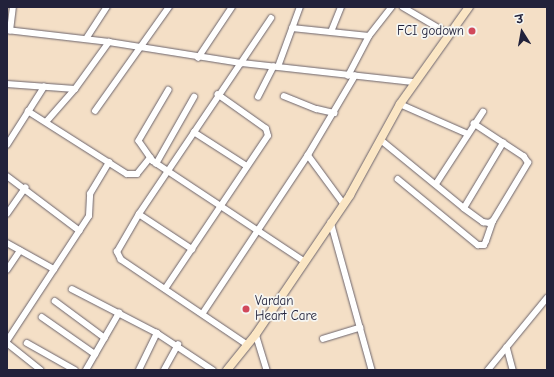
<!DOCTYPE html>
<meta charset="utf-8">
<style>
body{margin:0}
#map{position:relative;width:554px;height:377px;overflow:hidden;background:#f4dfc6;font-family:"Comic Neue","Playpen Sans Deva",sans-serif}
div>[style]{position:absolute}
.roads{filter:drop-shadow(0 0 1px #6c646c) drop-shadow(0 0 1px #6c646c)}
.street>*{height:5.5px;margin:-2.75px;padding:0 2.75px;transform-origin:2.75px;border-radius:2.75px;background:#fff}
.secondary>*{height:8px;margin:-4px;padding:0 4px;transform-origin:4px;border-radius:4px;background:#fbe6c4}
.dots>*{width:11px;height:11px;translate:-50% -50%;box-sizing:border-box;border:2px solid #f6f6f2;border-radius:50%}
span{translate:-50% -50%;white-space:nowrap;text-align:center;line-height:1.15;-webkit-text-stroke:3.5px #f6f6f2;paint-order:stroke}
.poi-label{font-size:13px;color:#22223b}
.right{translate:-100% -50%;text-align:right}
.left{translate:0 -50%;text-align:left}
.frame{position:absolute;inset:0;border:8px solid #22223b;pointer-events:none}
.north{position:absolute;left:502px;top:12px;width:40px;height:40px;-webkit-text-stroke:3px #f6f6f2;paint-order:stroke;rotate:349deg;font-size:11px;font-weight:700;line-height:16px;text-align:center;color:#22223b}
.north::after{content:'';display:block;margin:auto;width:14px;height:18px;background:#22223b;clip-path:polygon(50% 0,100% 100%,50% 72%,0 100%)}
</style>
<div id="map">
<div class="roads">
<div class="street">
<div style="left:403px;top:7px;width:53px;rotate:30.4deg"></div>
<div style="left:292px;top:28px;width:77px;rotate:5.9deg"></div>
<div style="left:7px;top:30px;width:103px;rotate:6.7deg"></div>
<div style="left:109px;top:42px;width:135px;rotate:9deg"></div>
<div style="left:242px;top:63px;width:174px;rotate:6.3deg"></div>
<div style="left:10px;top:31px;width:24px;rotate:-83deg"></div>
<div style="left:331px;top:32px;width:27px;rotate:-68deg"></div>
<div style="left:86px;top:39px;width:38px;rotate:-57deg"></div>
<div style="left:198px;top:58px;width:61px;rotate:-56.3deg"></div>
<div style="left:278px;top:67px;width:64px;rotate:-69.9deg"></div>
<div style="left:348px;top:76px;width:45px;rotate:-62.3deg"></div>
<div style="left:369px;top:36px;width:37px;rotate:-52deg"></div>
<div style="left:7px;top:84px;width:68px;rotate:4.2deg"></div>
<div style="left:169px;top:90px;width:59px;rotate:120.5deg"></div>
<div style="left:139px;top:141px;width:24px;rotate:55deg"></div>
<div style="left:153px;top:161px;width:181px;rotate:33.5deg"></div>
<div style="left:284px;top:96px;width:35px;rotate:22deg"></div>
<div style="left:317px;top:109px;width:18px;rotate:13deg"></div>
<div style="left:258px;top:97px;width:34px;rotate:-63deg"></div>
<div style="left:400px;top:104px;width:74px;rotate:23.8deg"></div>
<div style="left:28px;top:111px;width:117px;rotate:32.5deg"></div>
<div style="left:127px;top:174px;width:10px"></div>
<div style="left:137px;top:174px;width:21px;rotate:-51deg"></div>
<div style="left:95px;top:111px;width:128px;rotate:-54.6deg"></div>
<div style="left:46px;top:122px;width:44px;rotate:-48.7deg"></div>
<div style="left:75px;top:89px;width:58px;rotate:-54.1deg"></div>
<div style="left:194px;top:132px;width:63px;rotate:32.7deg"></div>
<div style="left:381px;top:140px;width:107px;rotate:39.3deg"></div>
<div style="left:464px;top:208px;width:24px;rotate:36deg"></div>
<div style="left:483px;top:222px;width:6px;rotate:9deg"></div>
<div style="left:489px;top:223px;width:4px;rotate:-27deg"></div>
<div style="left:493px;top:221px;width:68px;rotate:-58.9deg"></div>
<div style="left:528px;top:163px;width:7px;rotate:-124deg"></div>
<div style="left:524px;top:157px;width:60px;rotate:-146.6deg"></div>
<div style="left:7px;top:145px;width:69px;rotate:-57.5deg"></div>
<div style="left:308px;top:155px;width:61px;rotate:53.7deg"></div>
<div style="left:156px;top:164px;width:77px;rotate:-60.4deg"></div>
<div style="left:7px;top:176px;width:91px;rotate:37deg"></div>
<div style="left:398px;top:179px;width:104px;rotate:39.5deg"></div>
<div style="left:478px;top:245px;width:6px"></div>
<div style="left:484px;top:245px;width:4px;rotate:-63deg"></div>
<div style="left:486px;top:241px;width:21px;rotate:-71deg"></div>
<div style="left:436px;top:184px;width:86px;rotate:-56.9deg"></div>
<div style="left:464px;top:208px;width:76px;rotate:-59deg"></div>
<div style="left:7px;top:214px;width:32px;rotate:-55deg"></div>
<div style="left:139px;top:214px;width:64px;rotate:33.4deg"></div>
<div style="left:331px;top:222px;width:154px;rotate:74.5deg"></div>
<div style="left:7px;top:243px;width:54px;rotate:29deg"></div>
<div style="left:7px;top:270px;width:23px;rotate:-56deg"></div>
<div style="left:72px;top:289px;width:96px;rotate:27.4deg"></div>
<div style="left:157px;top:333px;width:67px;rotate:33.5deg"></div>
<div style="left:165px;top:289px;width:184px;rotate:-56.1deg"></div>
<div style="left:268px;top:136px;width:7px;rotate:-106deg"></div>
<div style="left:266px;top:129px;width:59px;rotate:-144.7deg"></div>
<div style="left:55px;top:301px;width:62px;rotate:36.5deg"></div>
<div style="left:203px;top:313px;width:190px;rotate:-56.4deg"></div>
<div style="left:308px;top:155px;width:92px;rotate:-59.3deg"></div>
<div style="left:42px;top:317px;width:65px;rotate:34.9deg"></div>
<div style="left:256px;top:334px;width:38px;rotate:73deg"></div>
<div style="left:323px;top:339px;width:39px;rotate:-17deg"></div>
<div style="left:7px;top:341px;width:149px;rotate:-56.7deg"></div>
<div style="left:89px;top:216px;width:22px;rotate:-87deg"></div>
<div style="left:90px;top:194px;width:37px;rotate:-59deg"></div>
<div style="left:7px;top:343px;width:43px;rotate:38.5deg"></div>
<div style="left:27px;top:343px;width:55px;rotate:29.4deg"></div>
<div style="left:247px;top:345px;width:152px;rotate:-146deg"></div>
<div style="left:121px;top:260px;width:9px;rotate:-117deg"></div>
<div style="left:117px;top:252px;width:44px;rotate:-59.9deg"></div>
<div style="left:139px;top:214px;width:236px;rotate:-56deg"></div>
<div style="left:507px;top:347px;width:24px;rotate:75deg"></div>
<div style="left:86px;top:370px;width:66px;rotate:-59.9deg"></div>
<div style="left:139px;top:370px;width:41px;rotate:-64.1deg"></div>
<div style="left:164px;top:370px;width:29px;rotate:-61deg"></div>
<div style="left:488px;top:370px;width:93px;rotate:-50.7deg"></div>
</div>
<div class="secondary">
<div style="left:227px;top:370px;width:46px;rotate:-51.1deg"></div>
<div style="left:256px;top:334px;width:168px;rotate:-55.9deg"></div>
<div style="left:350px;top:195px;width:104px;rotate:-61.2deg"></div>
<div style="left:400px;top:104px;width:119px;rotate:-54.6deg"></div>
</div>
</div>
<div class="dots">
<div style="left:472px;top:31px;background:#d1495b"></div>
<div style="left:246px;top:309px;background:#d1495b"></div>
</div>
<div class="poi-label">
<span class="right" style="left:464px;top:31px">FCI godown</span>
<span class="left" style="left:255px;top:309px">Vardan<br>Heart Care</span>
</div>
<div class="frame"></div>
<div class="north">उ</div>
</div>
